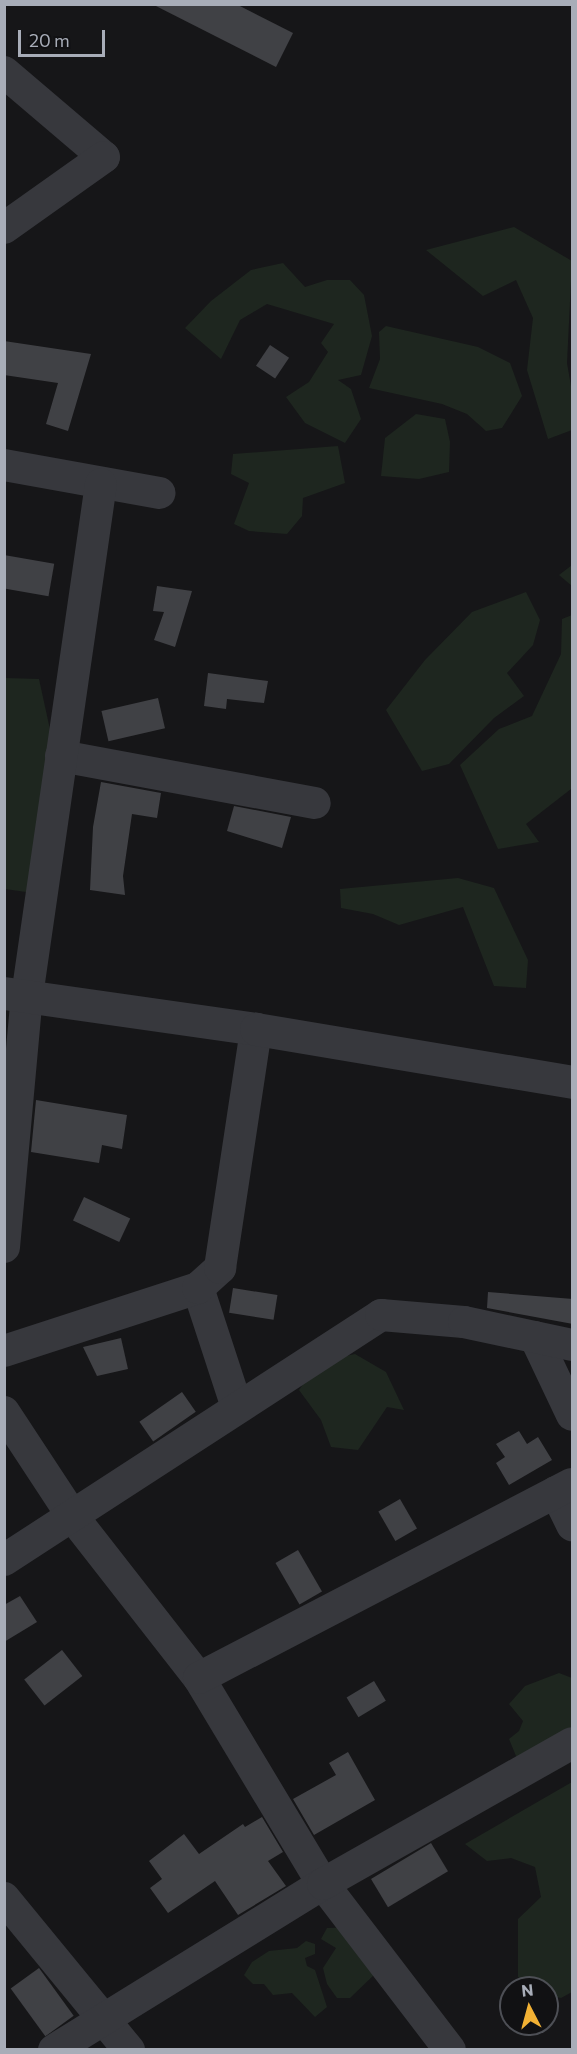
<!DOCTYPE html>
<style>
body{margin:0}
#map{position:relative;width:577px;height:2054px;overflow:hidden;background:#161618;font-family:Commissioner,sans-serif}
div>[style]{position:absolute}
.green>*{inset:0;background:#1e261f}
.building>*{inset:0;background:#404145;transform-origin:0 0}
.minor>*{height:32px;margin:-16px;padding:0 16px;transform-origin:16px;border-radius:16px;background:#37383d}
.tertiary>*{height:33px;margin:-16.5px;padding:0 16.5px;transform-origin:16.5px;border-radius:16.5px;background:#37383d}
span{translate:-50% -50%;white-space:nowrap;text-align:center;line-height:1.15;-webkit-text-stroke:4.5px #111113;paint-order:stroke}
.frame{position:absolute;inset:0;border:6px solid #a8adb8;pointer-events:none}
.north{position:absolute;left:499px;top:1976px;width:60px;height:60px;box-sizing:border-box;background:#111113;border:2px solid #4d4f55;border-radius:50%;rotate:354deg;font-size:16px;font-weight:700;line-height:24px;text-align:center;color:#a8adb8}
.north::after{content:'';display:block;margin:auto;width:21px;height:27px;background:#f2b134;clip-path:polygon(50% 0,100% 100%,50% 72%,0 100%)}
.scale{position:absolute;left:18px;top:30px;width:87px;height:27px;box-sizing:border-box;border:3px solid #a8adb8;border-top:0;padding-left:8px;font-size:18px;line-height:21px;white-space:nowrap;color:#a8adb8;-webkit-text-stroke:4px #111113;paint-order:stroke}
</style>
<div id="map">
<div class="green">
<div style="clip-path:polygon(514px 227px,572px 261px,567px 363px,572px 392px,572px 430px,548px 439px,527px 370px,533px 318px,516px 280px,483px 296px,426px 250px)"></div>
<div style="clip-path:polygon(283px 263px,305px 287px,327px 280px,350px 280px,364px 295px,372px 336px,361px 375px,338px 380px,351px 389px,361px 419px,345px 443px,305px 423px,286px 397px,309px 382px,328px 352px,321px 343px,334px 324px,267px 304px,240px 320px,221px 359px,185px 328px,211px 301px,251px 270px)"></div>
<div style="clip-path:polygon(386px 326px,478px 347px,510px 363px,522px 396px,502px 428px,486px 431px,467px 414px,442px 404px,369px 388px,380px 359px,379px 332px)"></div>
<div style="clip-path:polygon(416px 414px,445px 419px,450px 442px,449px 472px,419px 479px,381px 476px,385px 438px)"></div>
<div style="clip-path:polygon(338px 446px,345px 483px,303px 498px,302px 516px,287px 534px,249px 531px,234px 524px,249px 483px,231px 474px,233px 454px)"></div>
<div style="clip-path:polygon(572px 565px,572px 586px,559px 575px)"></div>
<div style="clip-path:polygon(526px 592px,540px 620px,533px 645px,507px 673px,524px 696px,494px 718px,449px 764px,422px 771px,386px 710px,425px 660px,472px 612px)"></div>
<div style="clip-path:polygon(572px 615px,571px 789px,526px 824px,539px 842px,498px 849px,460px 765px,499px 729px,532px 716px,561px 654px,562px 619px)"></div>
<div style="clip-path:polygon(5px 678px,39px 679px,56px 757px,33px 893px,5px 889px)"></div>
<div style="clip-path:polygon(458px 878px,494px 888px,528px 960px,526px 988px,494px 986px,463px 907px,399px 925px,373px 914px,341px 908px,340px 889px)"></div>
<div style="clip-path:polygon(355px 1354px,386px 1372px,404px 1410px,387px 1407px,358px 1450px,331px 1447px,321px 1420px,299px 1390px,318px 1362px)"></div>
<div style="clip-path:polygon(559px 1673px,572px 1678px,572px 1759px,548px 1775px,525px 1778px,509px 1739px,519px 1731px,523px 1721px,509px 1704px,525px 1686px)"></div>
<div style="clip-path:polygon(572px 1782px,572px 1992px,561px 1998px,547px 1995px,547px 1988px,532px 1988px,518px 1977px,518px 1919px,541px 1897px,535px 1867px,511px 1858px,487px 1861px,465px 1844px)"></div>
<div style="clip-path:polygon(355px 1927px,376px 1973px,350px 1998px,337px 1998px,327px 1984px,323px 1968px,336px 1948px,321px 1939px,327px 1928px)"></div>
<div style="clip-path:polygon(306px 1941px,315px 1944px,315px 1954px,305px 1958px,307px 1966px,315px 1970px,327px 2007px,315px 2017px,292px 1993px,273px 1995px,264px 1984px,253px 1984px,244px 1975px,252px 1962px,269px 1951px,297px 1948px)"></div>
</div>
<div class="building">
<div style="clip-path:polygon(152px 4px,236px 4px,293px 33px,276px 67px)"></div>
<div style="clip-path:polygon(4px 341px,91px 354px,68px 431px,46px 424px,58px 383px,4px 375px)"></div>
<div style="left:270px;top:345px;width:23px;height:25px;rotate:34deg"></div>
<div style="left:4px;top:555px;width:51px;height:33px;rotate:10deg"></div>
<div style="clip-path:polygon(157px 586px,192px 591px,175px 647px,154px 640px,164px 612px,153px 611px)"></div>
<div style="clip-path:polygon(208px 673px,268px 681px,264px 703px,227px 699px,226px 709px,204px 706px)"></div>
<div style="left:158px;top:698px;width:31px;height:58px;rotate:77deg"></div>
<div style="clip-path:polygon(101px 782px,161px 793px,157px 818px,132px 814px,123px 876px,125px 895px,90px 890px,93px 827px)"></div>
<div style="clip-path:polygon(234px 806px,291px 817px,282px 848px,227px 831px)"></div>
<div style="clip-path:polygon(36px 1100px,127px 1115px,122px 1149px,102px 1145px,99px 1163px,31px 1152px)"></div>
<div style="left:84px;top:1197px;width:51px;height:26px;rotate:25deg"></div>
<div style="left:233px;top:1288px;width:45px;height:25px;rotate:9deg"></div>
<div style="clip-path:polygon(488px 1292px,573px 1299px,573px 1324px,487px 1308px)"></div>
<div style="clip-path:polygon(121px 1338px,128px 1369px,97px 1376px,83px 1347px)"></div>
<div style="left:182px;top:1392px;width:24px;height:52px;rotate:55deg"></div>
<div style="clip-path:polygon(519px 1431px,527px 1444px,538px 1437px,552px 1460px,509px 1485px,496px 1463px,505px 1457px,496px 1444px)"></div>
<div style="left:400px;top:1499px;width:34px;height:25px;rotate:60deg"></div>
<div style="left:298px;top:1550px;width:48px;height:26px;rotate:60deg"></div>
<div style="clip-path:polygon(20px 1596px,37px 1622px,4px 1642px,4px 1605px)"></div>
<div style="left:62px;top:1650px;width:33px;height:48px;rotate:52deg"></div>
<div style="left:374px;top:1681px;width:23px;height:32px;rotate:59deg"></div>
<div style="clip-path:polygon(348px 1752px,375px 1800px,314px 1835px,293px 1799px,336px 1775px,329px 1763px)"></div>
<div style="clip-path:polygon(262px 1817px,283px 1852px,268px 1861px,286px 1886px,238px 1915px,215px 1881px,168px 1913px,150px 1888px,162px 1879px,149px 1861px,184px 1834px,199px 1854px,243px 1824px,245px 1827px)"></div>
<div style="left:431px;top:1843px;width:33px;height:70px;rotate:59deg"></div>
<div style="left:39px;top:1968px;width:59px;height:35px;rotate:54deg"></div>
</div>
<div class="minor">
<div style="left:4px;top:72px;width:131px;rotate:40.4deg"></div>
<div style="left:104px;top:157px;width:123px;rotate:144.6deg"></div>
<div style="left:4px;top:465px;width:158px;rotate:10.2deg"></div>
<div style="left:61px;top:756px;width:258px;rotate:10.5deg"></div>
<div style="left:4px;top:1247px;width:252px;rotate:-84.8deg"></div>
<div style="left:27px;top:996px;width:517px;rotate:-81.78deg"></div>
<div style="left:198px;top:1288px;width:125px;rotate:71.9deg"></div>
<div style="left:535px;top:1337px;width:86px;rotate:64.6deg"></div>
<div style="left:4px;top:1351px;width:204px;rotate:-18deg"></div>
<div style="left:198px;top:1288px;width:30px;rotate:-42deg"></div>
<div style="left:220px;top:1268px;width:242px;rotate:-81.4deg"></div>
<div style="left:4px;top:1412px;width:126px;rotate:56.7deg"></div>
<div style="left:73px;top:1517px;width:204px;rotate:52deg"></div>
<div style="left:199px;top:1678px;width:240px;rotate:59deg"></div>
<div style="left:323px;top:1884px;width:209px;rotate:52.6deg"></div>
<div style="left:556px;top:1492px;width:37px;rotate:64deg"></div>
<div style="left:4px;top:1560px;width:450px;rotate:-33deg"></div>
<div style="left:381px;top:1315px;width:83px;rotate:4.8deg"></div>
<div style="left:464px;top:1322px;width:110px;rotate:12deg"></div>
<div style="left:199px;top:1678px;width:420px;rotate:-27.5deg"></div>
<div style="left:4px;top:1898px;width:197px;rotate:50.6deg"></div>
<div style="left:54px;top:2050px;width:316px;rotate:-31.7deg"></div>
<div style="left:323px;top:1884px;width:286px;rotate:-29.5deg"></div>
</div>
<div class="tertiary">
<div style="left:4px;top:993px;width:255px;rotate:8.1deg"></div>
<div style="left:256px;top:1029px;width:320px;rotate:9.5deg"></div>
</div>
<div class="frame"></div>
<div class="north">N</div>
<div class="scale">20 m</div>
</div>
